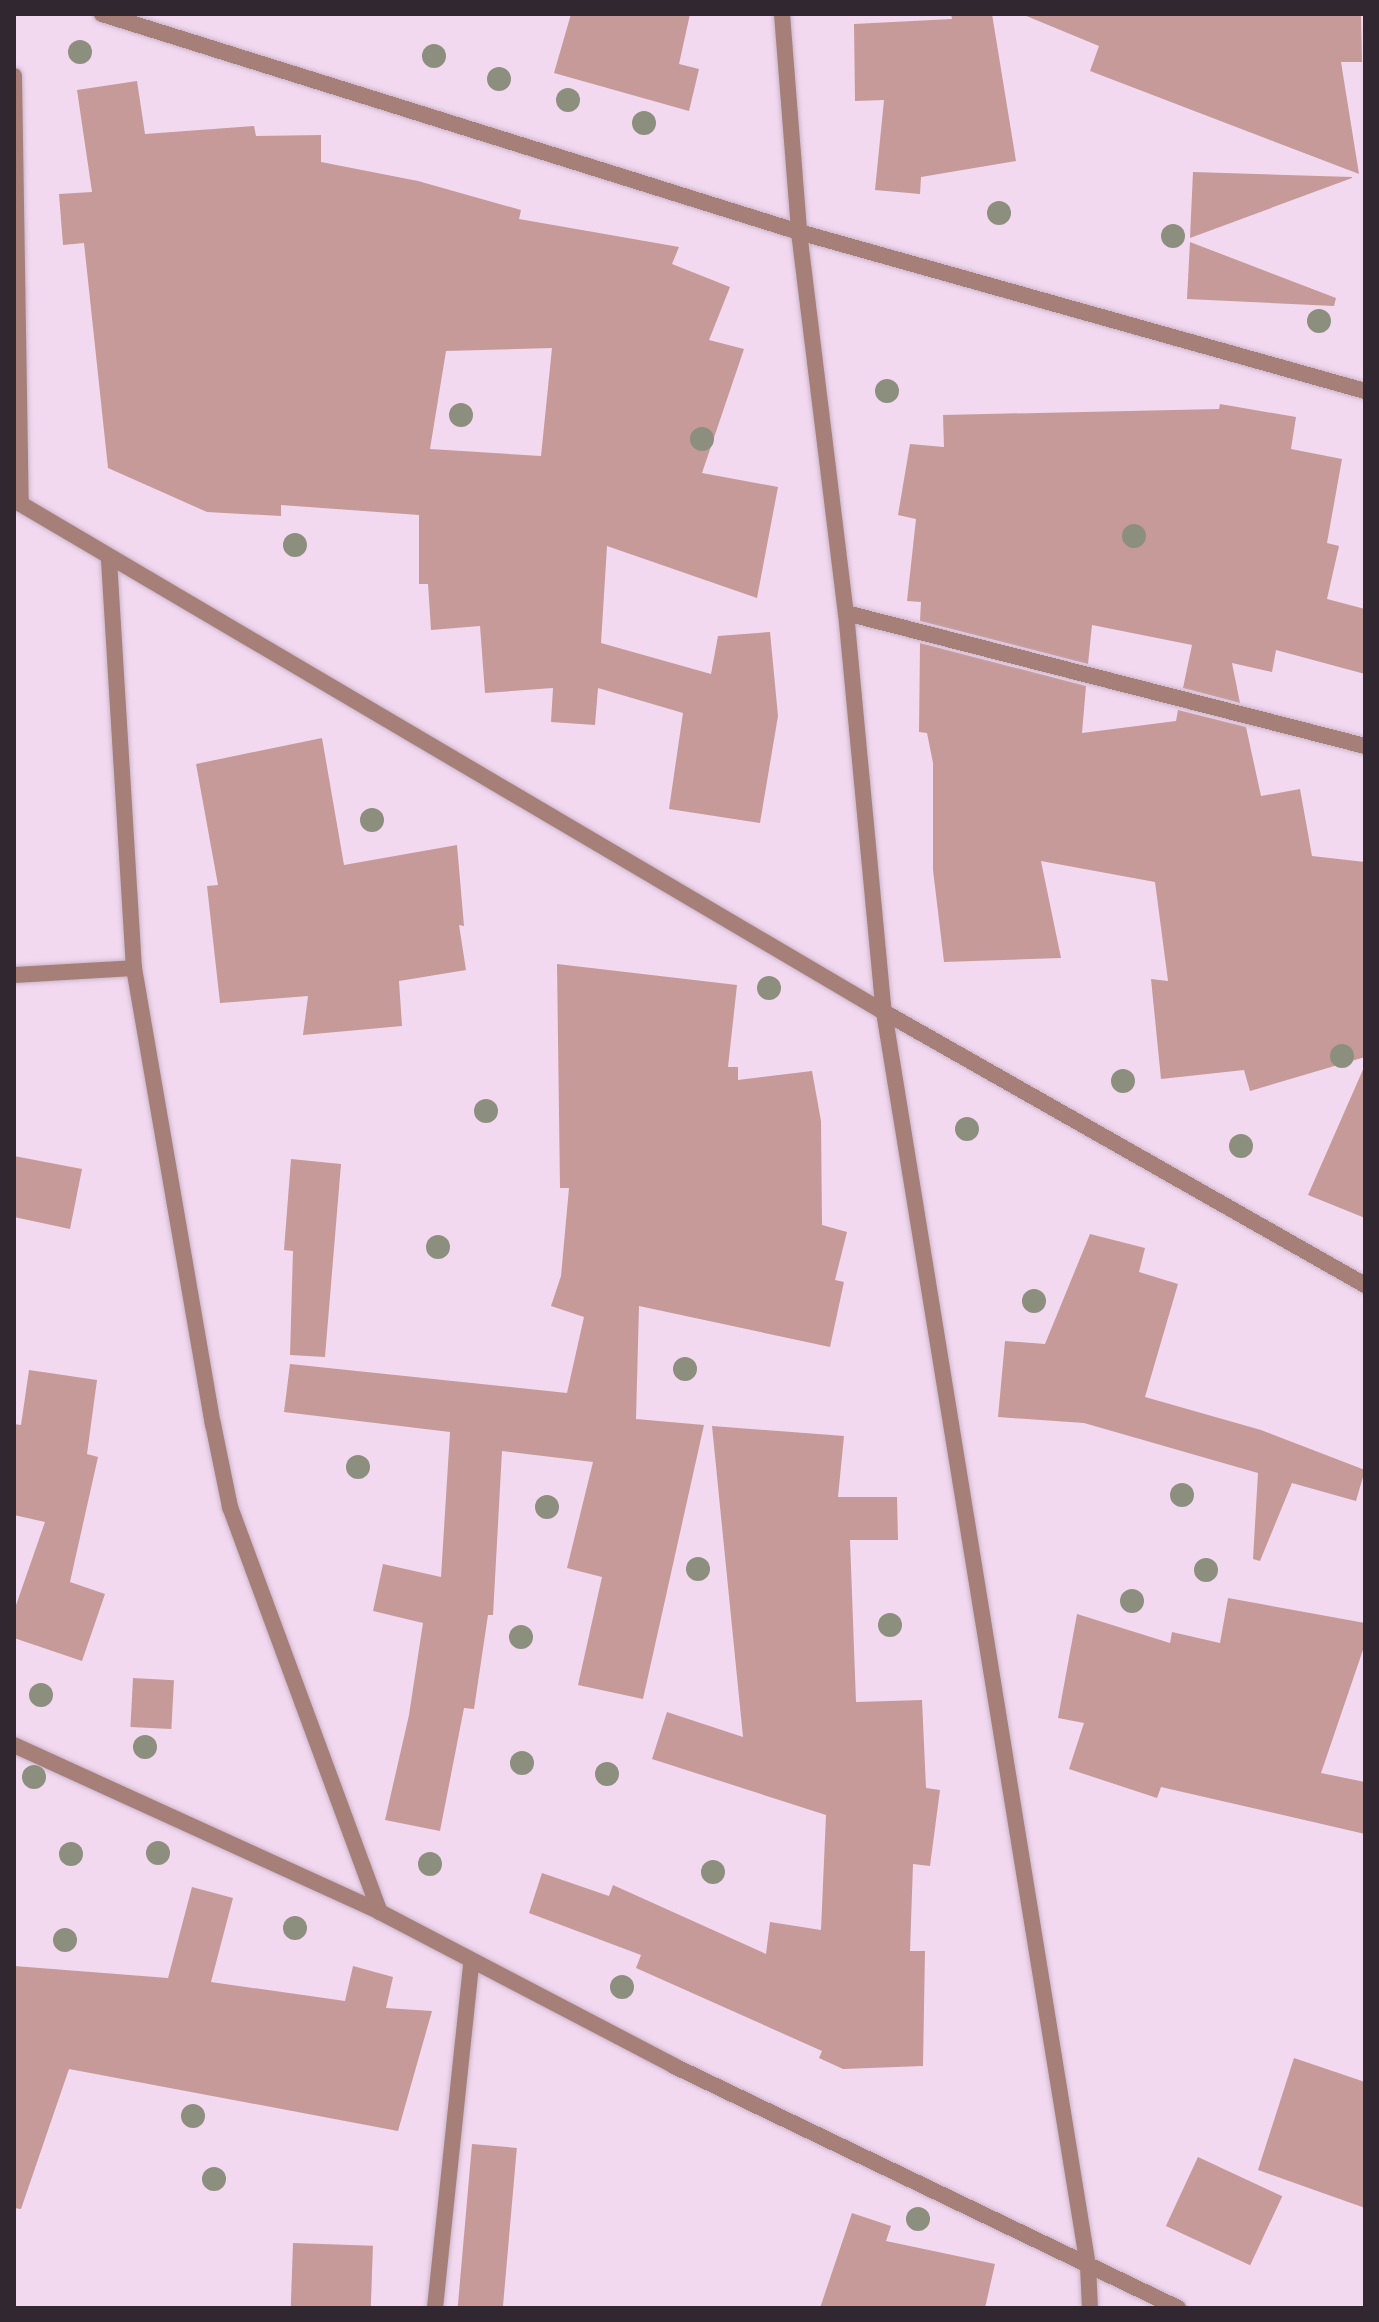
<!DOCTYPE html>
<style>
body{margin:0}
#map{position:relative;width:1379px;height:2322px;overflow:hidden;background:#f2d9f0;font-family:"Zilla Slab",serif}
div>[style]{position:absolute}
.building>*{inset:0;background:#c69a99;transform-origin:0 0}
.roads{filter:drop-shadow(0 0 2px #cbb5ca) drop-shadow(0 0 2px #cbb5ca)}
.street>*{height:16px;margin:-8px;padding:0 8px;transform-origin:8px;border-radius:8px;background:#a67f78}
.trees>*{width:24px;height:24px;margin:-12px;border-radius:50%;background:#8c8f7e}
span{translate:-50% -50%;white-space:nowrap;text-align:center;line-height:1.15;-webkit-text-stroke:6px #fce8fb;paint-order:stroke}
.frame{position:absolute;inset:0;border:16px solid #302730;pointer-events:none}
</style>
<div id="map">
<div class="building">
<div style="clip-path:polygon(571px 14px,690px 14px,679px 64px,699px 69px,689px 111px,554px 73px)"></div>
<div style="clip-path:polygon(951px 14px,992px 14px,1016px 161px,921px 177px,920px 194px,875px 190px,884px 100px,855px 101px,854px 24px,952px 19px)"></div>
<div style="clip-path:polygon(1361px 14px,1362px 62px,1341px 62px,1359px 174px,1090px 71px,1099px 46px,1024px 15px)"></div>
<div style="clip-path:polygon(evenodd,137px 81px,145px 134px,254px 126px,256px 136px,321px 135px,321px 162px,418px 181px,521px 210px,519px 219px,679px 247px,672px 264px,730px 287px,709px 340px,744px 349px,702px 473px,778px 487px,757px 598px,607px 546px,601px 643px,711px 674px,718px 636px,770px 632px,778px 716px,760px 823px,669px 809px,683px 713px,598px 688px,595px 725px,551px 722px,553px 688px,485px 693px,480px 626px,431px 630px,428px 584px,419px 584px,419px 515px,281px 505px,281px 516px,207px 512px,108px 468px,84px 243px,63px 245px,59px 194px,92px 192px,77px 90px,137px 81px,552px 348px,541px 456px,430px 449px,446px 351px,552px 348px)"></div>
<div style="clip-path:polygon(1193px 172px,1352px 177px,1352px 178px,1190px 238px)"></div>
<div style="clip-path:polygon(1190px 242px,1336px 298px,1334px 306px,1187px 299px)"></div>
<div style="clip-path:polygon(1220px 404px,1296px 417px,1291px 449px,1342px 459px,1327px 543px,1339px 546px,1327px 599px,1365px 609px,1365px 674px,1276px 650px,1272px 672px,1232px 663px,1240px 703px,1183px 688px,1192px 645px,1092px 625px,1088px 664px,920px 621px,921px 602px,907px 601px,916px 519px,898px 515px,910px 444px,944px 447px,943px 415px,1219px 409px)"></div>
<div style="clip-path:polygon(920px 643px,1086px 686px,1082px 733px,1176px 721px,1178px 710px,1246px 727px,1261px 796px,1300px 789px,1312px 856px,1365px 862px,1365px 1057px,1250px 1091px,1244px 1070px,1161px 1079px,1151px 979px,1168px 981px,1155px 882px,1041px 861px,1061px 958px,944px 962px,933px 870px,933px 763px,927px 733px,919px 732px)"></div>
<div style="clip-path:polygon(322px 738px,344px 865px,457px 845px,464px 926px,459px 925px,466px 970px,399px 981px,402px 1026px,303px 1035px,308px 996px,220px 1003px,207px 886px,218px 885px,196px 764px)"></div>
<div style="clip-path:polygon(557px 964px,737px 985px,728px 1067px,738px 1067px,738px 1080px,812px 1071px,821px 1121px,822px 1225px,847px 1232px,835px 1280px,844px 1282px,830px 1347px,639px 1306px,636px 1419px,704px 1425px,643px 1699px,578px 1685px,602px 1577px,567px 1568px,593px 1462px,502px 1451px,493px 1615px,488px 1615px,474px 1709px,464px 1708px,440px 1831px,385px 1820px,409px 1715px,423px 1623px,373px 1611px,383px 1564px,441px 1577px,450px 1432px,284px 1412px,290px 1364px,567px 1393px,584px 1317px,551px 1306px,561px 1276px,569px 1188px,560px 1188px)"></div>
<div style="clip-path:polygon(1365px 1065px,1365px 1218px,1308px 1195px)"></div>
<div style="clip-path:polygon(14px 1156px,82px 1169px,70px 1229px,14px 1217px)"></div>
<div style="clip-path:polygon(291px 1159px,341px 1164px,325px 1357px,290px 1355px,293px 1251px,284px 1250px)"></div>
<div style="clip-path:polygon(1090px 1234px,1145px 1248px,1139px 1272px,1178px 1284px,1145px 1397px,1261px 1430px,1365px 1470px,1356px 1501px,1292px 1483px,1260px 1561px,1253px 1559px,1258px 1473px,1084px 1423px,998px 1417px,1005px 1341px,1045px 1344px)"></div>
<div style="clip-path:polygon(29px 1370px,97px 1380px,87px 1454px,98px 1457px,70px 1582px,105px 1594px,82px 1661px,14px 1638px,14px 1611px,45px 1522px,14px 1515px,14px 1424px,21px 1425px)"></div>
<div style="clip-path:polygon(712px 1426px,844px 1436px,838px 1497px,897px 1497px,898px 1540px,850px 1540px,856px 1702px,922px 1700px,926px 1788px,940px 1790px,930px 1866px,913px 1864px,910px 1951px,925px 1951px,923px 2066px,843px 2069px,819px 2058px,822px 2051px,636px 1968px,641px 1955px,529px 1913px,542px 1873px,609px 1896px,613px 1885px,766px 1954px,770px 1922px,821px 1930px,826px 1815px,652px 1759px,667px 1712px,743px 1737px)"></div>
<div style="clip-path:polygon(1228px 1598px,1365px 1623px,1365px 1644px,1321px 1773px,1365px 1782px,1365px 1834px,1161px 1787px,1157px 1798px,1069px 1769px,1084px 1723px,1058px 1718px,1077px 1614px,1170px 1643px,1172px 1632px,1220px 1643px)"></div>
<div style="left:133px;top:1678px;width:41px;height:49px;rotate:3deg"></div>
<div style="clip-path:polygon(192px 1887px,233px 1898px,211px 1982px,345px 2001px,353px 1966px,393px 1977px,386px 2008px,432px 2011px,398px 2131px,69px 2069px,21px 2209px,14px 2208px,14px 1966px,168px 1978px)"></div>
<div style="clip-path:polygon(1294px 2058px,1365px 2082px,1365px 2208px,1258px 2170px)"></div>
<div style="left:472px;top:2144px;width:45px;height:165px;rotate:5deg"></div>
<div style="left:1198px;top:2157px;width:93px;height:76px;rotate:25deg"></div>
<div style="clip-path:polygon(852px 2213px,891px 2226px,886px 2241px,995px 2264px,985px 2308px,820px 2308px)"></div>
<div style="left:293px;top:2243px;width:80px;height:65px;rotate:2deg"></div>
</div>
<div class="roads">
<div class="street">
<div style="left:102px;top:14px;width:730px;rotate:17.37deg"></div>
<div style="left:799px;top:232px;width:588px;rotate:15.69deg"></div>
<div style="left:782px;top:14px;width:219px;rotate:85.5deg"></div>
<div style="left:799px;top:232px;width:384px;rotate:83deg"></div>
<div style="left:846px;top:613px;width:401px;rotate:84.6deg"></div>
<div style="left:884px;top:1012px;width:1270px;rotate:80.76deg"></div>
<div style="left:1088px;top:2266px;width:42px;rotate:87.3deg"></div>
<div style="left:14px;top:76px;width:428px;rotate:89.1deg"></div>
<div style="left:14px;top:500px;width:1009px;rotate:30.48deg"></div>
<div style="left:884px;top:1012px;width:553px;rotate:29.58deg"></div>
<div style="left:109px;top:560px;width:409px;rotate:86.5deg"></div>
<div style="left:134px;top:968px;width:463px;rotate:80.2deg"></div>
<div style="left:213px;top:1424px;width:85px;rotate:78.4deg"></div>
<div style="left:230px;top:1507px;width:432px;rotate:69.7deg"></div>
<div style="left:846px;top:613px;width:536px;rotate:14.37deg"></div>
<div style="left:14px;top:975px;width:120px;rotate:-3.3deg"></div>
<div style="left:14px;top:1745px;width:402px;rotate:24.5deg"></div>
<div style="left:380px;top:1912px;width:332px;rotate:27.6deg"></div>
<div style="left:674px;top:2066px;width:559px;rotate:25.65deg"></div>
<div style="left:435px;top:2308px;width:346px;rotate:-84deg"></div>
</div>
</div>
<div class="trees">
<div style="left:80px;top:52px"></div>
<div style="left:434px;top:56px"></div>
<div style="left:499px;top:79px"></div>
<div style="left:568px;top:100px"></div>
<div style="left:644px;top:123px"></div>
<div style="left:999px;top:213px"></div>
<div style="left:1173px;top:236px"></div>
<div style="left:1319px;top:321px"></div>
<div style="left:887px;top:391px"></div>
<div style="left:461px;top:415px"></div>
<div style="left:702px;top:439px"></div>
<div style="left:1134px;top:536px"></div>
<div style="left:295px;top:545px"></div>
<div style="left:372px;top:820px"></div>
<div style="left:769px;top:988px"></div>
<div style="left:1342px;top:1056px"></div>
<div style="left:1123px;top:1081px"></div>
<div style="left:486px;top:1111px"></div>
<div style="left:967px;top:1129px"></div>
<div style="left:1241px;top:1146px"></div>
<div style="left:438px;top:1247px"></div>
<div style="left:1034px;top:1301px"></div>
<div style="left:685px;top:1369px"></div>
<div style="left:358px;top:1467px"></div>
<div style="left:1182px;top:1495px"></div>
<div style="left:547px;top:1507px"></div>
<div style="left:698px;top:1569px"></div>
<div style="left:1206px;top:1570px"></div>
<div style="left:1132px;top:1601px"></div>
<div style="left:890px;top:1625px"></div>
<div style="left:521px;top:1637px"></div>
<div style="left:41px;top:1695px"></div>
<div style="left:145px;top:1747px"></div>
<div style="left:522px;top:1763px"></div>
<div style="left:607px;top:1774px"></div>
<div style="left:34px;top:1777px"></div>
<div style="left:158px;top:1853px"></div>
<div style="left:71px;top:1854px"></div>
<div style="left:430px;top:1864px"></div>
<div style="left:713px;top:1872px"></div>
<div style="left:295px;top:1928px"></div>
<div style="left:65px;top:1940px"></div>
<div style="left:622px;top:1987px"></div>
<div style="left:193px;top:2116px"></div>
<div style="left:214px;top:2179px"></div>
<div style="left:918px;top:2219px"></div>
</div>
<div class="frame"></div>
</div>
